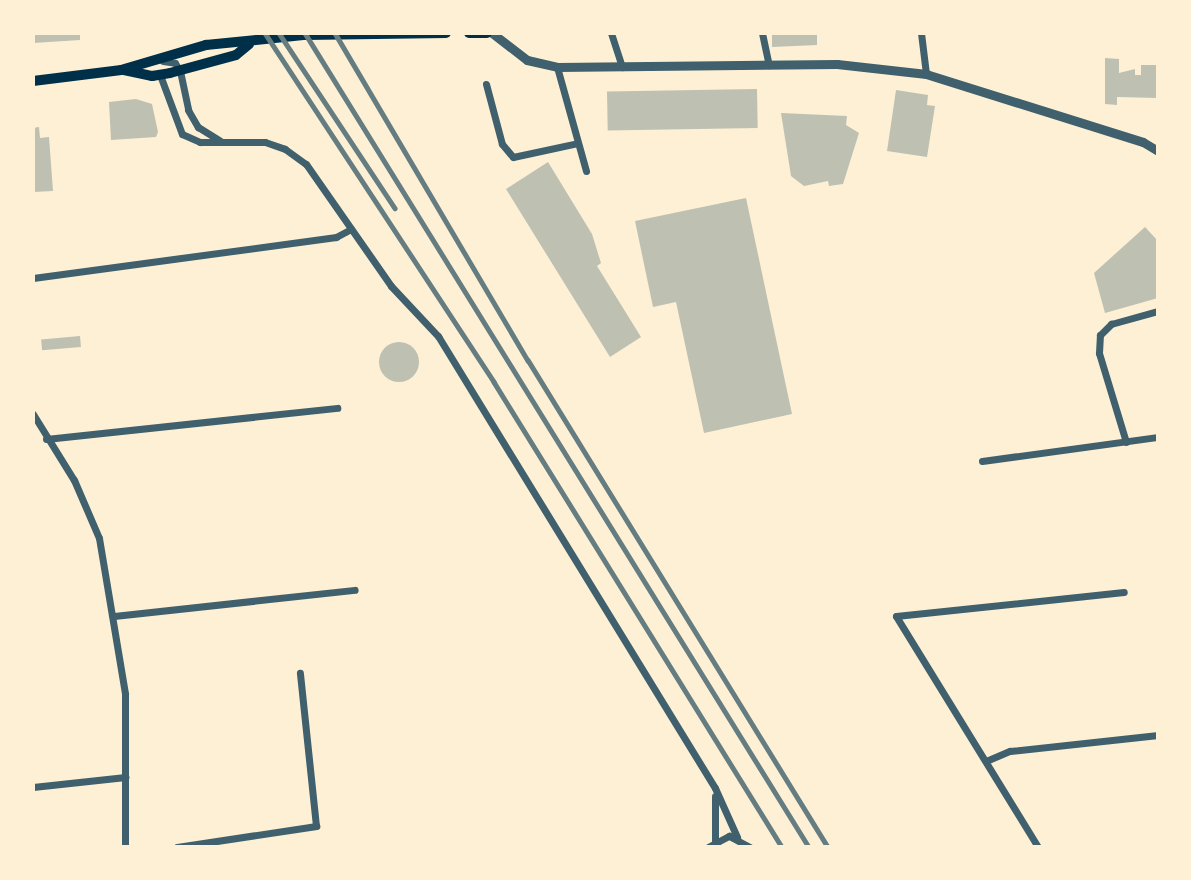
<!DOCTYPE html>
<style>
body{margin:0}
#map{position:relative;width:1191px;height:880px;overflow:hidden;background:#fdf0d5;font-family:"Golos Text",sans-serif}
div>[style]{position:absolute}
.building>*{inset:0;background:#bec0b2;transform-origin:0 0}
.round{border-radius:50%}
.minor>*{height:7px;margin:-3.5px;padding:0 3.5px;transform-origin:3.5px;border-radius:3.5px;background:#3f606c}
.tertiary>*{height:9px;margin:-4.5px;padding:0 4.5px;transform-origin:4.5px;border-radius:4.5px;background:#3f606c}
.primary>*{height:10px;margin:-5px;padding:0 5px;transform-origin:5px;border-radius:5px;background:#003049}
.rail>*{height:4.5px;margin:-2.25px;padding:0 2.25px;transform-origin:2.25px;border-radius:2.25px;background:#657d81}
span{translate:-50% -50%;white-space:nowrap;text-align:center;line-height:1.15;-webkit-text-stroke:6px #fdf0d5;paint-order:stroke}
.frame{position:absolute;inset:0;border:35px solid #fdf0d5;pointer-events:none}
</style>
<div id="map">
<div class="building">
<div style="clip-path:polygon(33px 33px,80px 33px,80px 40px,33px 43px)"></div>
<div style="clip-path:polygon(772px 33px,817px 33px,817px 45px,772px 47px)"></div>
<div style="clip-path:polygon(1105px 58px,1119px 59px,1119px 73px,1135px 69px,1135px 75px,1141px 75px,1141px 65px,1156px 65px,1158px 98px,1117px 97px,1117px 105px,1105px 104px)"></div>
<div style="left:757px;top:89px;width:39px;height:150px;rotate:89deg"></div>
<div style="clip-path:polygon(896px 90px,928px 95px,927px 105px,935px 106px,927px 157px,887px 151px)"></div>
<div style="clip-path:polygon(136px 99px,152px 104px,158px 132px,156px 137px,111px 140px,109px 102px)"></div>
<div style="clip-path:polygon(781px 113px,847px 116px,846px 125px,859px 133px,843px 184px,829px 186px,828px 181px,804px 186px,791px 176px)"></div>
<div style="clip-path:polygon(39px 127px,40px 138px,49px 137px,53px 191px,33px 192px,33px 128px)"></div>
<div style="clip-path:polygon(548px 162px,592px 234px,601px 263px,597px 266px,641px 337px,610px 357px,506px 189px)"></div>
<div style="clip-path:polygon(746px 198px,792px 414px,704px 433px,676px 302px,653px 307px,635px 221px)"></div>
<div style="clip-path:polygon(1145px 227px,1158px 241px,1158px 298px,1105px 313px,1094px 273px)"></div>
<div style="left:80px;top:336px;width:11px;height:39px;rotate:85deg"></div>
<div class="round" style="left:379px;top:342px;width:40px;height:40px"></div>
</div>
<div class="minor">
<div style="left:611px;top:33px;width:36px;rotate:72deg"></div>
<div style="left:762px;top:33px;width:33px;rotate:78deg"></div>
<div style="left:921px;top:33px;width:41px;rotate:83deg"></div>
<div style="left:163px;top:61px;width:12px;rotate:9deg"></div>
<div style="left:175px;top:63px;width:9px;rotate:58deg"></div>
<div style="left:180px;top:71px;width:40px;rotate:78deg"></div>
<div style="left:188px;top:110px;width:20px;rotate:60deg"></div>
<div style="left:198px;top:127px;width:26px;rotate:32deg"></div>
<div style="left:557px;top:67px;width:108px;rotate:74.4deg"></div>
<div style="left:160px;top:75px;width:63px;rotate:69.6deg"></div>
<div style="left:182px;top:134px;width:20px;rotate:24deg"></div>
<div style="left:200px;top:142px;width:65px"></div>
<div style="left:265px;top:142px;width:21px;rotate:19deg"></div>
<div style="left:285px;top:149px;width:26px;rotate:36deg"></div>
<div style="left:306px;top:164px;width:149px;rotate:55.1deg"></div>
<div style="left:391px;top:286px;width:69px;rotate:46.8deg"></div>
<div style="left:438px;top:336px;width:530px;rotate:58.5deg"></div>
<div style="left:715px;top:788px;width:54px;rotate:65.8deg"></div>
<div style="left:486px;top:84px;width:62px;rotate:75.1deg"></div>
<div style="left:502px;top:144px;width:17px;rotate:50deg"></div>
<div style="left:513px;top:157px;width:66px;rotate:-12.2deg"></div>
<div style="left:33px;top:278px;width:306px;rotate:-7.7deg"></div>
<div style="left:336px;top:237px;width:17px;rotate:-28deg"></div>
<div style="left:33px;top:414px;width:78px;rotate:58.2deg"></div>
<div style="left:74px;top:480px;width:63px;rotate:66.7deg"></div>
<div style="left:99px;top:538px;width:158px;rotate:80.5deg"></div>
<div style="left:125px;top:694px;width:153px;rotate:90deg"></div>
<div style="left:46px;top:439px;width:293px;rotate:-6.1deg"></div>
<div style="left:1126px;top:442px;width:93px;rotate:-106.9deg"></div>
<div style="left:1099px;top:353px;width:18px;rotate:-87deg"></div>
<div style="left:1100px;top:335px;width:16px;rotate:-45deg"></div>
<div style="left:1111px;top:324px;width:49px;rotate:-15.5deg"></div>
<div style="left:982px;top:461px;width:178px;rotate:-7.8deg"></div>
<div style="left:114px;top:616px;width:242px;rotate:-6.2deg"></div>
<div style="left:986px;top:761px;width:26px;rotate:-23deg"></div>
<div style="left:1010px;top:751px;width:149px;rotate:-6.2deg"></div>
<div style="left:33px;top:787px;width:93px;rotate:-6.2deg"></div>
<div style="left:715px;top:840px;width:44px;rotate:-90deg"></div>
<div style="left:177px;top:847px;width:141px;rotate:-8.6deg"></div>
<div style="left:316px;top:826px;width:154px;rotate:-96deg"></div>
<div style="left:708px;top:847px;width:24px;rotate:-28deg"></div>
<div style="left:729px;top:836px;width:24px;rotate:28deg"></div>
<div style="left:1038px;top:847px;width:271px;rotate:-121.6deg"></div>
<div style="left:896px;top:616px;width:229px;rotate:-6deg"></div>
</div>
<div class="tertiary">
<div style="left:492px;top:33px;width:44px;rotate:37.6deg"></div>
<div style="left:527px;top:60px;width:31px;rotate:13deg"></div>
<div style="left:557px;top:67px;width:280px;rotate:-0.6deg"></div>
<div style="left:837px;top:64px;width:90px;rotate:6.4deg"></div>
<div style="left:926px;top:74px;width:227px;rotate:17.4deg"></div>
<div style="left:1143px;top:142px;width:17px;rotate:31deg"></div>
</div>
<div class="primary">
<div style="left:469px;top:33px;width:18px"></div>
<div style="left:124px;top:70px;width:29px;rotate:12deg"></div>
<div style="left:152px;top:76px;width:18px;rotate:-9deg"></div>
<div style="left:170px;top:73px;width:68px;rotate:-15.3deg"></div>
<div style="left:236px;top:55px;width:17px;rotate:-40deg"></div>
<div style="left:33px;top:81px;width:89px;rotate:-7.1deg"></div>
<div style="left:121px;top:70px;width:89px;rotate:-16.4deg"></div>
<div style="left:206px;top:45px;width:100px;rotate:-5.8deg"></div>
<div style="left:305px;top:35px;width:141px;rotate:-0.8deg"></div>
</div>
<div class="rail">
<div style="left:265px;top:33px;width:417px;rotate:56.7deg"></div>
<div style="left:494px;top:382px;width:547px;rotate:58.23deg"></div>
<div style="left:279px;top:33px;width:210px;rotate:56.5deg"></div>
<div style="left:305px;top:33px;width:957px;rotate:58.24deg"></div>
<div style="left:335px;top:33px;width:380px;rotate:59.5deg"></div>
<div style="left:528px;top:360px;width:572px;rotate:58.37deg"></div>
</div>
<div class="frame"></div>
</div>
